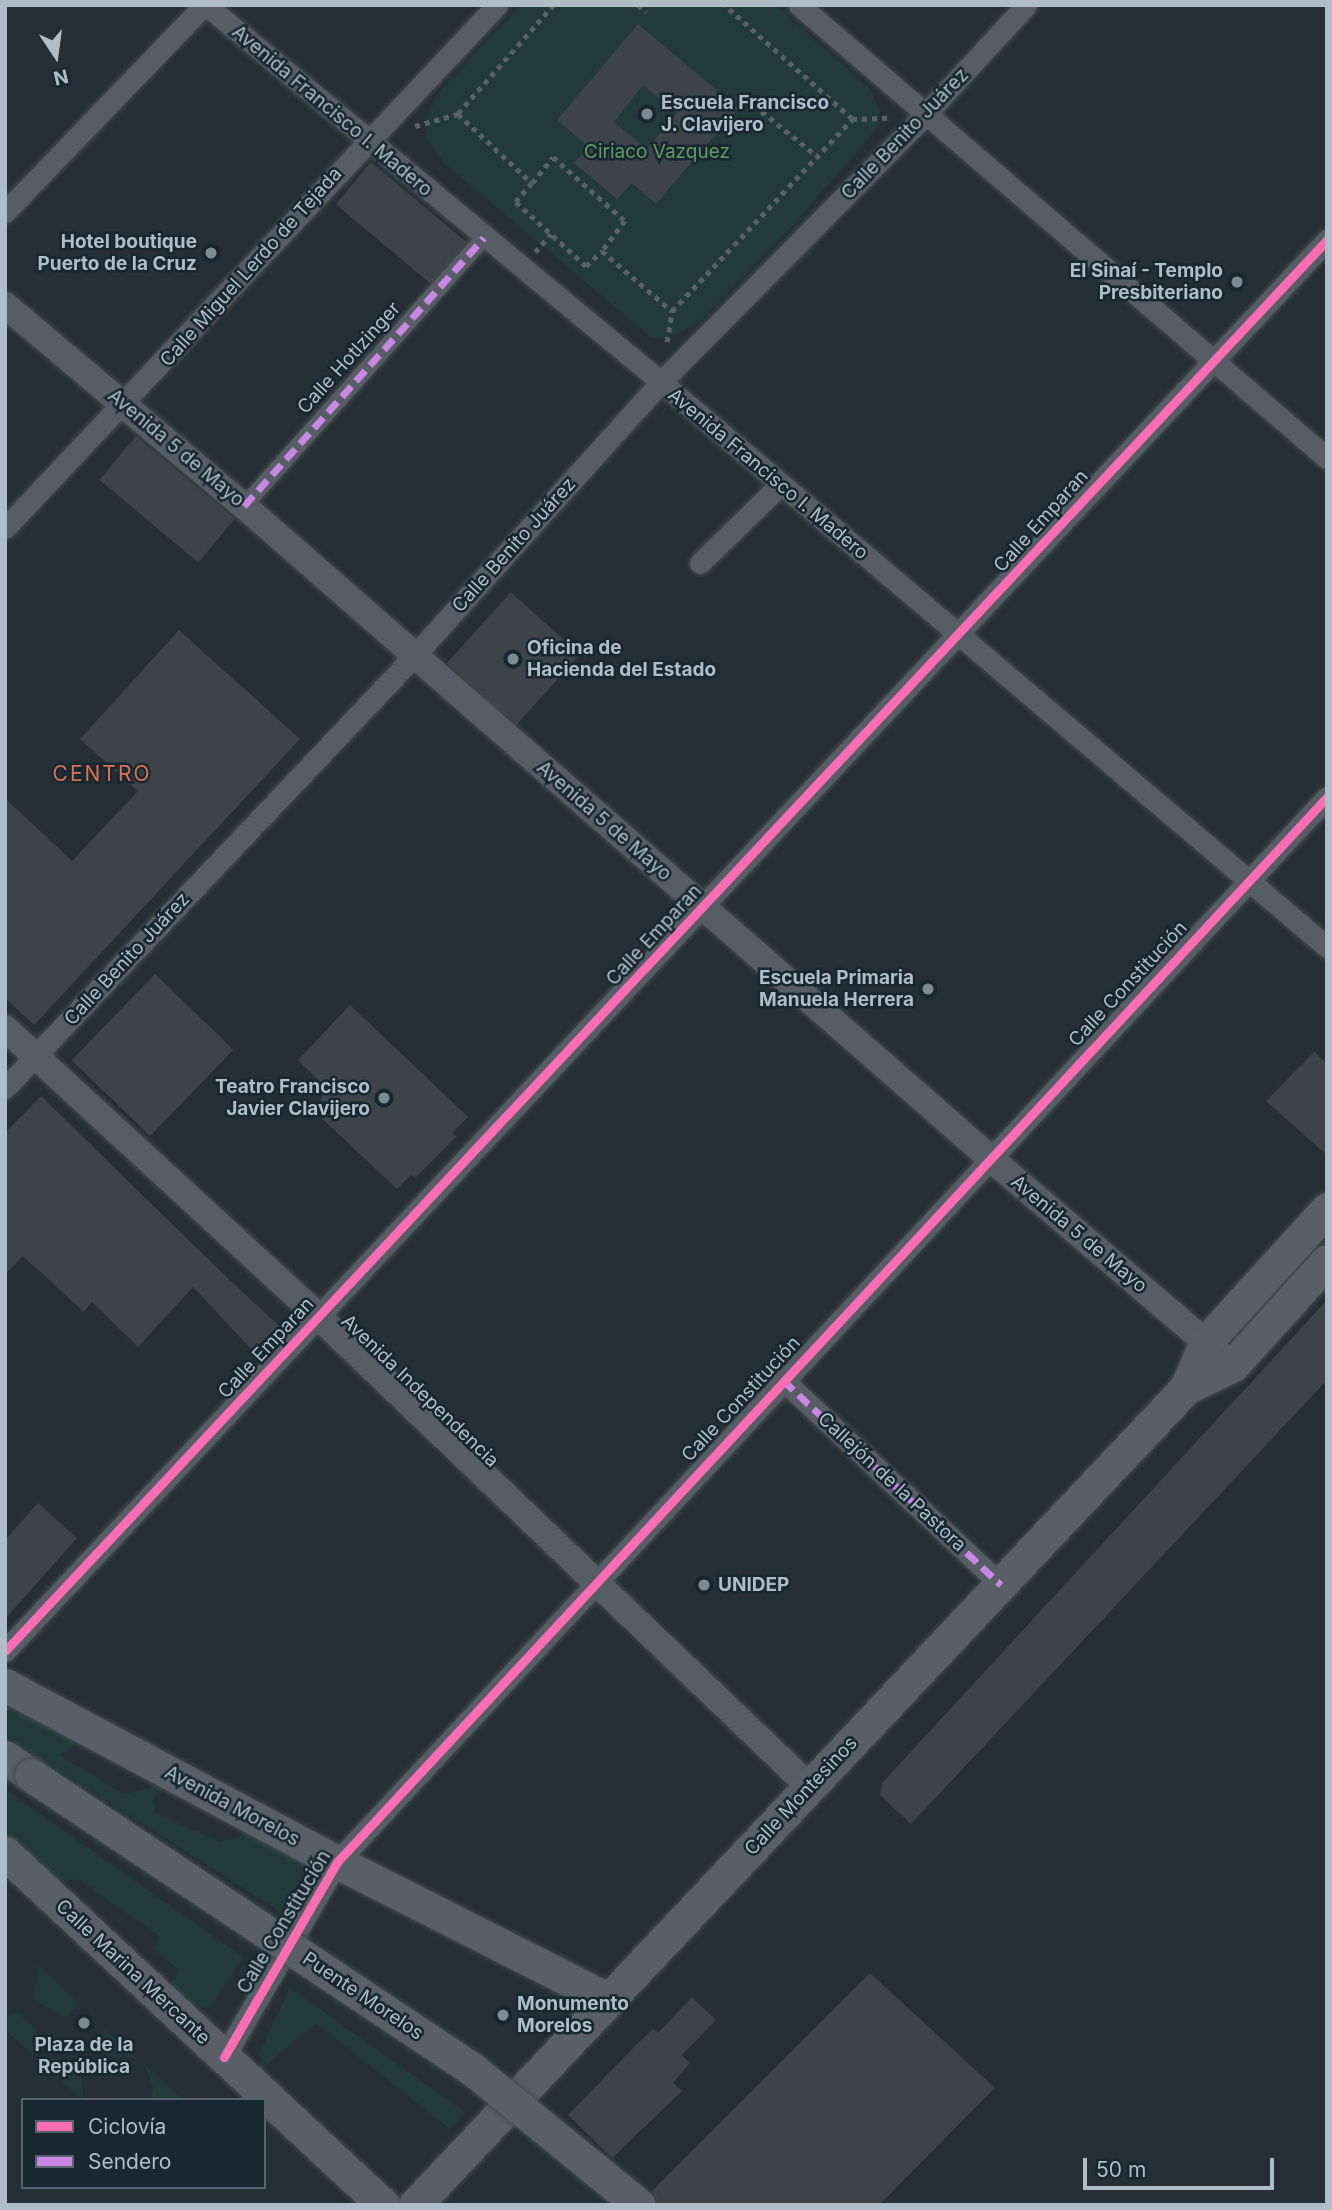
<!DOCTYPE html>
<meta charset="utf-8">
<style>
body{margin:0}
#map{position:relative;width:1332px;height:2210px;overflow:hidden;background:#252f35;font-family:Inter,sans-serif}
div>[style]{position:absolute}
.green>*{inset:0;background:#223a39}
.building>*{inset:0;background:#3c4449;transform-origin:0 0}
.path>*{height:4.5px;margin-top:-2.25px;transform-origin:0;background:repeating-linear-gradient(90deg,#586266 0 5px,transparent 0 10px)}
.roads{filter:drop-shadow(0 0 2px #444b4f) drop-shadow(0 0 2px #444b4f)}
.pedestrian>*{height:16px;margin:-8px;padding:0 8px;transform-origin:8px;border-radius:8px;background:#565d64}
.minor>*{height:21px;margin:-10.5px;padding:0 10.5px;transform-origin:10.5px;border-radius:10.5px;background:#565d64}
.tertiary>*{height:26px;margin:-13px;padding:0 13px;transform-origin:13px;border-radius:13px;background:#565d64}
.primary>*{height:33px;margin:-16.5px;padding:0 16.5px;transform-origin:16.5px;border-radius:16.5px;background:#585f66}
.bridges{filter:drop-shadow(0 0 2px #424c51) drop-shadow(0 0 2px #424c51)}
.primary-bridge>*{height:33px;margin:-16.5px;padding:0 16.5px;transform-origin:16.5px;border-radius:16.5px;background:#585f66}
.quiet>*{height:7px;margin-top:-3.5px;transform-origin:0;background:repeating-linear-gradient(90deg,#c787e3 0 14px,transparent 0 21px)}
.cycleway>*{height:9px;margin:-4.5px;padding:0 4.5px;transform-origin:4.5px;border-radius:4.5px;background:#f96db3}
.dots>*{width:19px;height:19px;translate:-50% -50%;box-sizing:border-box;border:4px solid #182730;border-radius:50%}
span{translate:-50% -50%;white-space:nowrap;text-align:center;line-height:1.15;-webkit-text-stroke:5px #182730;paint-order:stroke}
.poi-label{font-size:19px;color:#aebdc8;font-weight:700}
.left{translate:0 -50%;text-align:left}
.right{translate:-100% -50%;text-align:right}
.street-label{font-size:19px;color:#aebdc8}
.park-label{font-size:19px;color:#629b63}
.neighbourhood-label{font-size:21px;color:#de7052;letter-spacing:2px}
.frame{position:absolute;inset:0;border:7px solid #aebdc8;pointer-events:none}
.legend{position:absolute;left:21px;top:2098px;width:245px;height:91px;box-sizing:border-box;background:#182730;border:2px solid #54636d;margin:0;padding:9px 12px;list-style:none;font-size:21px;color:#aebdc8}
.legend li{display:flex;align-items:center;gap:14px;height:35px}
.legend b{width:35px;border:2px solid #54636d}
.north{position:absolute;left:21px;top:21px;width:70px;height:70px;-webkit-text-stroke:5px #182730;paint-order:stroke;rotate:167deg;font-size:19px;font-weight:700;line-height:28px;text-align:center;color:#aebdc8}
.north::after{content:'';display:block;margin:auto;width:24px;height:32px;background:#aebdc8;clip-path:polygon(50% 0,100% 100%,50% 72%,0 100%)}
.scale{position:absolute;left:1083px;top:2158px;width:191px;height:32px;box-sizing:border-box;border:4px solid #aebdc8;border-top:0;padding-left:9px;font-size:21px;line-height:24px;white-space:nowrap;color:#aebdc8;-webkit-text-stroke:5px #182730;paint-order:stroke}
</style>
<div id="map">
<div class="green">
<div style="clip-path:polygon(521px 5px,775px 5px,870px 89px,880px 111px,879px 126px,797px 221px,699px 323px,669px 338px,652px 338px,444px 163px,427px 139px,426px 119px,439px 92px)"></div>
<div style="clip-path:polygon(5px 1703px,81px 1743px,59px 1755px,124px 1794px,160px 1785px,167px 1789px,153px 1798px,156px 1813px,220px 1842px,250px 1833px,303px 1860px,305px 1872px,280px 1912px,12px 1740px,5px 1735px)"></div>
<div style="clip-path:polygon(5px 1789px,243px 1957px,212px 2005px,199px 2009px,184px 2004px,169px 1987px,178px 1969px,154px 1949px,161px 1937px,78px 1879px,57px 1879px,5px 1837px)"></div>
<div style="clip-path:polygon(38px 1965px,78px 2003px,66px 2018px,34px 1999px)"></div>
<div style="clip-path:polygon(290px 1988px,465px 2112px,450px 2129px,316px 2023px,261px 2070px,259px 2054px)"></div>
<div style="clip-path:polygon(19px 2013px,36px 2029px,41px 2044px,33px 2055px,5px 2030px,5px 2016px)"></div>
<div style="clip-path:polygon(106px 2030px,136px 2058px,105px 2055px,93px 2045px)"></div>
<div style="clip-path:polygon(145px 2065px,183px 2100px,151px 2100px,153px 2088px)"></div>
<div style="clip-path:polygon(72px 2070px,82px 2079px,84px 2100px,62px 2082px)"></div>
</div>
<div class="building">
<div style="clip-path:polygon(evenodd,638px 24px,738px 108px,656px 204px,632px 183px,617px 199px,574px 163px,589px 147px,557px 120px,638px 24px,643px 85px,677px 113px,647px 149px,614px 122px,643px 85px)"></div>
<div style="left:371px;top:162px;width:125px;height:55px;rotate:40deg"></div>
<div style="left:136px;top:436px;width:129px;height:57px;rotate:40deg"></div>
<div style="left:511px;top:592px;width:93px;height:96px;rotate:42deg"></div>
<div style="clip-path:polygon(179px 630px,300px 739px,34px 1025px,5px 998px,5px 798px,72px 861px,138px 791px,80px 739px)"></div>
<div style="left:155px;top:974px;width:109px;height:120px;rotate:44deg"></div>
<div style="clip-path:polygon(350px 1005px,468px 1117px,452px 1133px,457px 1136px,415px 1178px,411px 1175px,397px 1189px,314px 1111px,327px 1089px,298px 1060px)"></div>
<div style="clip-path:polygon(1314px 1052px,1327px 1064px,1327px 1155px,1266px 1101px)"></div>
<div style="clip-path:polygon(41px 1096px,213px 1264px,279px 1326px,252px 1350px,193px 1287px,138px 1347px,92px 1302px,84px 1312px,23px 1256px,5px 1274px,5px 1133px)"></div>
<div style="clip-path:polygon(1327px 1300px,1327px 1380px,911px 1824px,880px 1795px,882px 1783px)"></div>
<div style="clip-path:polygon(38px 1503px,77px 1538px,5px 1619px,5px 1540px)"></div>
<div style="clip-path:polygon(870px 1973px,995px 2088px,879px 2205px,658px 2205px,652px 2191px)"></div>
<div style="clip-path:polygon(692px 1997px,716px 2020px,682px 2055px,690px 2063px,673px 2083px,682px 2091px,612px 2158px,568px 2115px,636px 2045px,653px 2029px,658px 2033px)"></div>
</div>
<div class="path">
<div style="left:554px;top:5px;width:145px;rotate:131.4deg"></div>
<div style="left:458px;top:114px;width:101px;rotate:43deg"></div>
<div style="left:532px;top:183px;width:25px;rotate:130deg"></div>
<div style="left:516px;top:202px;width:95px;rotate:42.4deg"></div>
<div style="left:586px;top:266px;width:22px;rotate:-43deg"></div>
<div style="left:602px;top:251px;width:92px;rotate:40.6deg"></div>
<div style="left:672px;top:311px;width:263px;rotate:-46.8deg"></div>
<div style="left:852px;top:119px;width:171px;rotate:-138.3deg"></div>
<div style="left:638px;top:5px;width:11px;rotate:41deg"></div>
<div style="left:754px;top:105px;width:81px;rotate:39deg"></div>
<div style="left:852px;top:119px;width:38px;rotate:-2deg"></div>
<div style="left:415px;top:126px;width:45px;rotate:-15.6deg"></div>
<div style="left:532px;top:183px;width:33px;rotate:-51deg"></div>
<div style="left:553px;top:157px;width:96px;rotate:41.6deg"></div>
<div style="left:625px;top:221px;width:38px;rotate:127deg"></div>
<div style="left:535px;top:252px;width:24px;rotate:-48deg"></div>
<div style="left:667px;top:342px;width:31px;rotate:-81deg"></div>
</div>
<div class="roads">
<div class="pedestrian">
<div style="left:244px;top:506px;width:360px;rotate:-48.2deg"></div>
</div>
<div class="minor">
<div style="left:206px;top:5px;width:591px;rotate:39.64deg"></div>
<div style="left:661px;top:382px;width:873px;rotate:40.31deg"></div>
<div style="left:799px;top:5px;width:696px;rotate:40.63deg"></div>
<div style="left:5px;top:212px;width:287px;rotate:-46.1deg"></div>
<div style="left:5px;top:528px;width:718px;rotate:-46.75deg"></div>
<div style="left:700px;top:563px;width:112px;rotate:-44.3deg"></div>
<div style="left:5px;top:1088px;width:596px;rotate:-46.56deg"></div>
<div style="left:415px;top:655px;width:367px;rotate:-48deg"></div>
<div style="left:661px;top:382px;width:374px;rotate:-45.3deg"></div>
<div style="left:924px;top:116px;width:151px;rotate:-47.4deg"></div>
<div style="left:783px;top:1380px;width:299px;rotate:43.2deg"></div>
<div style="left:5px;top:1651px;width:1934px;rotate:-46.87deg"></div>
<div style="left:224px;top:2057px;width:225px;rotate:-59.9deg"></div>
<div style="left:337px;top:1862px;width:1454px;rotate:-47.09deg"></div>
</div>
<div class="tertiary">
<div style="left:5px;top:305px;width:312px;rotate:40.1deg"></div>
<div style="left:244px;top:506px;width:991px;rotate:41.15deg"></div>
<div style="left:990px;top:1158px;width:304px;rotate:40.5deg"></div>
<div style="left:5px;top:1028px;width:427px;rotate:42.6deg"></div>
<div style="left:319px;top:1317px;width:680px;rotate:43.75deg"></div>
</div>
<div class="primary">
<div style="left:1186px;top:1388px;width:50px;rotate:-66.5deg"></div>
<div style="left:1206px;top:1342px;width:180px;rotate:-47.7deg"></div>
<div style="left:5px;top:1685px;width:376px;rotate:28.1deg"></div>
<div style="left:337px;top:1862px;width:305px;rotate:26.9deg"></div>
<div style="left:5px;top:1757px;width:32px;rotate:35deg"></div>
<div style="left:5px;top:1853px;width:517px;rotate:42.96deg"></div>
<div style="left:415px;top:2205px;width:1123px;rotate:-46.66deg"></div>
<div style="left:1186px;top:1388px;width:52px;rotate:-26.1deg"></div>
<div style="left:1233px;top:1365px;width:140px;rotate:-47.9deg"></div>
</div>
</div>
<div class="bridges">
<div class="primary-bridge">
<div style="left:31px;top:1775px;width:530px;rotate:33.69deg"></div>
<div style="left:472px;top:2069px;width:215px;rotate:39.2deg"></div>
</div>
</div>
<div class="quiet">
<div style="left:244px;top:506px;width:360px;rotate:-48.2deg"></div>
<div style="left:783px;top:1380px;width:299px;rotate:43.2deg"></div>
</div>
<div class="cycleway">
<div style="left:5px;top:1651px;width:1934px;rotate:-46.87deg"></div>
<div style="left:224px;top:2057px;width:225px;rotate:-59.9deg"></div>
<div style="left:337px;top:1862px;width:1454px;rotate:-47.09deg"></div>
</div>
<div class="dots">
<div style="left:647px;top:114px;background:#7e8b95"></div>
<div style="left:211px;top:253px;background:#7e8b95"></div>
<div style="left:1237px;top:282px;background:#7e8b95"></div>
<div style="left:513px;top:659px;background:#7e8b95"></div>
<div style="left:928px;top:989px;background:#7e8b95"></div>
<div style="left:384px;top:1098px;background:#7e8b95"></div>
<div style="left:704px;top:1585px;background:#7e8b95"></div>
<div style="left:503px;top:2015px;background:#7e8b95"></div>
<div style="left:84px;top:2023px;background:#7e8b95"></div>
</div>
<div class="poi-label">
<span class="left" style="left:661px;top:114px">Escuela Francisco<br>J. Clavijero</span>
<span class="right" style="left:197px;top:253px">Hotel boutique<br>Puerto de la Cruz</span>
<span class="right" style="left:1223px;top:282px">El Sinaí - Templo<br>Presbiteriano</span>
<span class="left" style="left:527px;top:659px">Oficina de<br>Hacienda del Estado</span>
<span class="right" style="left:914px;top:989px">Escuela Primaria<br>Manuela Herrera</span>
<span class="right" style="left:370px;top:1098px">Teatro Francisco<br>Javier Clavijero</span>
<span class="left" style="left:718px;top:1585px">UNIDEP</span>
<span class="left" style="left:517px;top:2015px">Monumento<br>Morelos</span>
<span style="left:84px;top:2056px">Plaza de la<br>República</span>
</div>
<div class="street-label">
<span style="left:332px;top:111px;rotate:40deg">Avenida Francisco I. Madero</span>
<span style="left:905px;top:134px;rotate:-46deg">Calle Benito Juárez</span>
<span style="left:251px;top:267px;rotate:-48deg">Calle Miguel Lerdo de Tejada</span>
<span style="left:349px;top:358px;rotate:-48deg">Calle Hotlzinger</span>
<span style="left:176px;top:448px;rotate:40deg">Avenida 5 de Mayo</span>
<span style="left:768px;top:474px;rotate:40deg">Avenida Francisco I. Madero</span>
<span style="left:1041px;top:521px;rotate:-48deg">Calle Emparan</span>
<span style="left:514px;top:545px;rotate:-48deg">Calle Benito Juárez</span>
<span style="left:604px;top:821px;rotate:41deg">Avenida 5 de Mayo</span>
<span style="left:654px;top:935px;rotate:-47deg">Calle Emparan</span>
<span style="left:127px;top:959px;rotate:-47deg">Calle Benito Juárez</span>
<span style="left:1128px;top:984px;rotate:-47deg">Calle Constitución</span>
<span style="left:1079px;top:1234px;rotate:40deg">Avenida 5 de Mayo</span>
<span style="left:266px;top:1348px;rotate:-47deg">Calle Emparan</span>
<span style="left:420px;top:1391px;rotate:44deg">Avenida Independencia</span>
<span style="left:741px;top:1399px;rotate:-47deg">Calle Constitución</span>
<span style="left:892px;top:1482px;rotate:43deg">Callejón de la Pastora</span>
<span style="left:801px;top:1796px;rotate:-47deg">Calle Montesinos</span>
<span style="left:232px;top:1806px;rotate:28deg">Avenida Morelos</span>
<span style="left:284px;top:1922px;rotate:-59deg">Calle Constitución</span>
<span style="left:133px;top:1972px;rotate:43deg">Calle Marina Mercante</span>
<span style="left:363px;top:1996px;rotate:34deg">Puente Morelos</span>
</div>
<div class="park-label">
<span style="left:657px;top:152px">Ciriaco Vazquez</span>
</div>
<div class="neighbourhood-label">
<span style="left:102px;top:774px">CENTRO</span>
</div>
<div class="frame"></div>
<ul class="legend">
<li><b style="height:9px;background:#f96db3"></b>Ciclovía</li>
<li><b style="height:9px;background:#c787e3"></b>Sendero</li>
</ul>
<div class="north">N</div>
<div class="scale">50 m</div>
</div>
